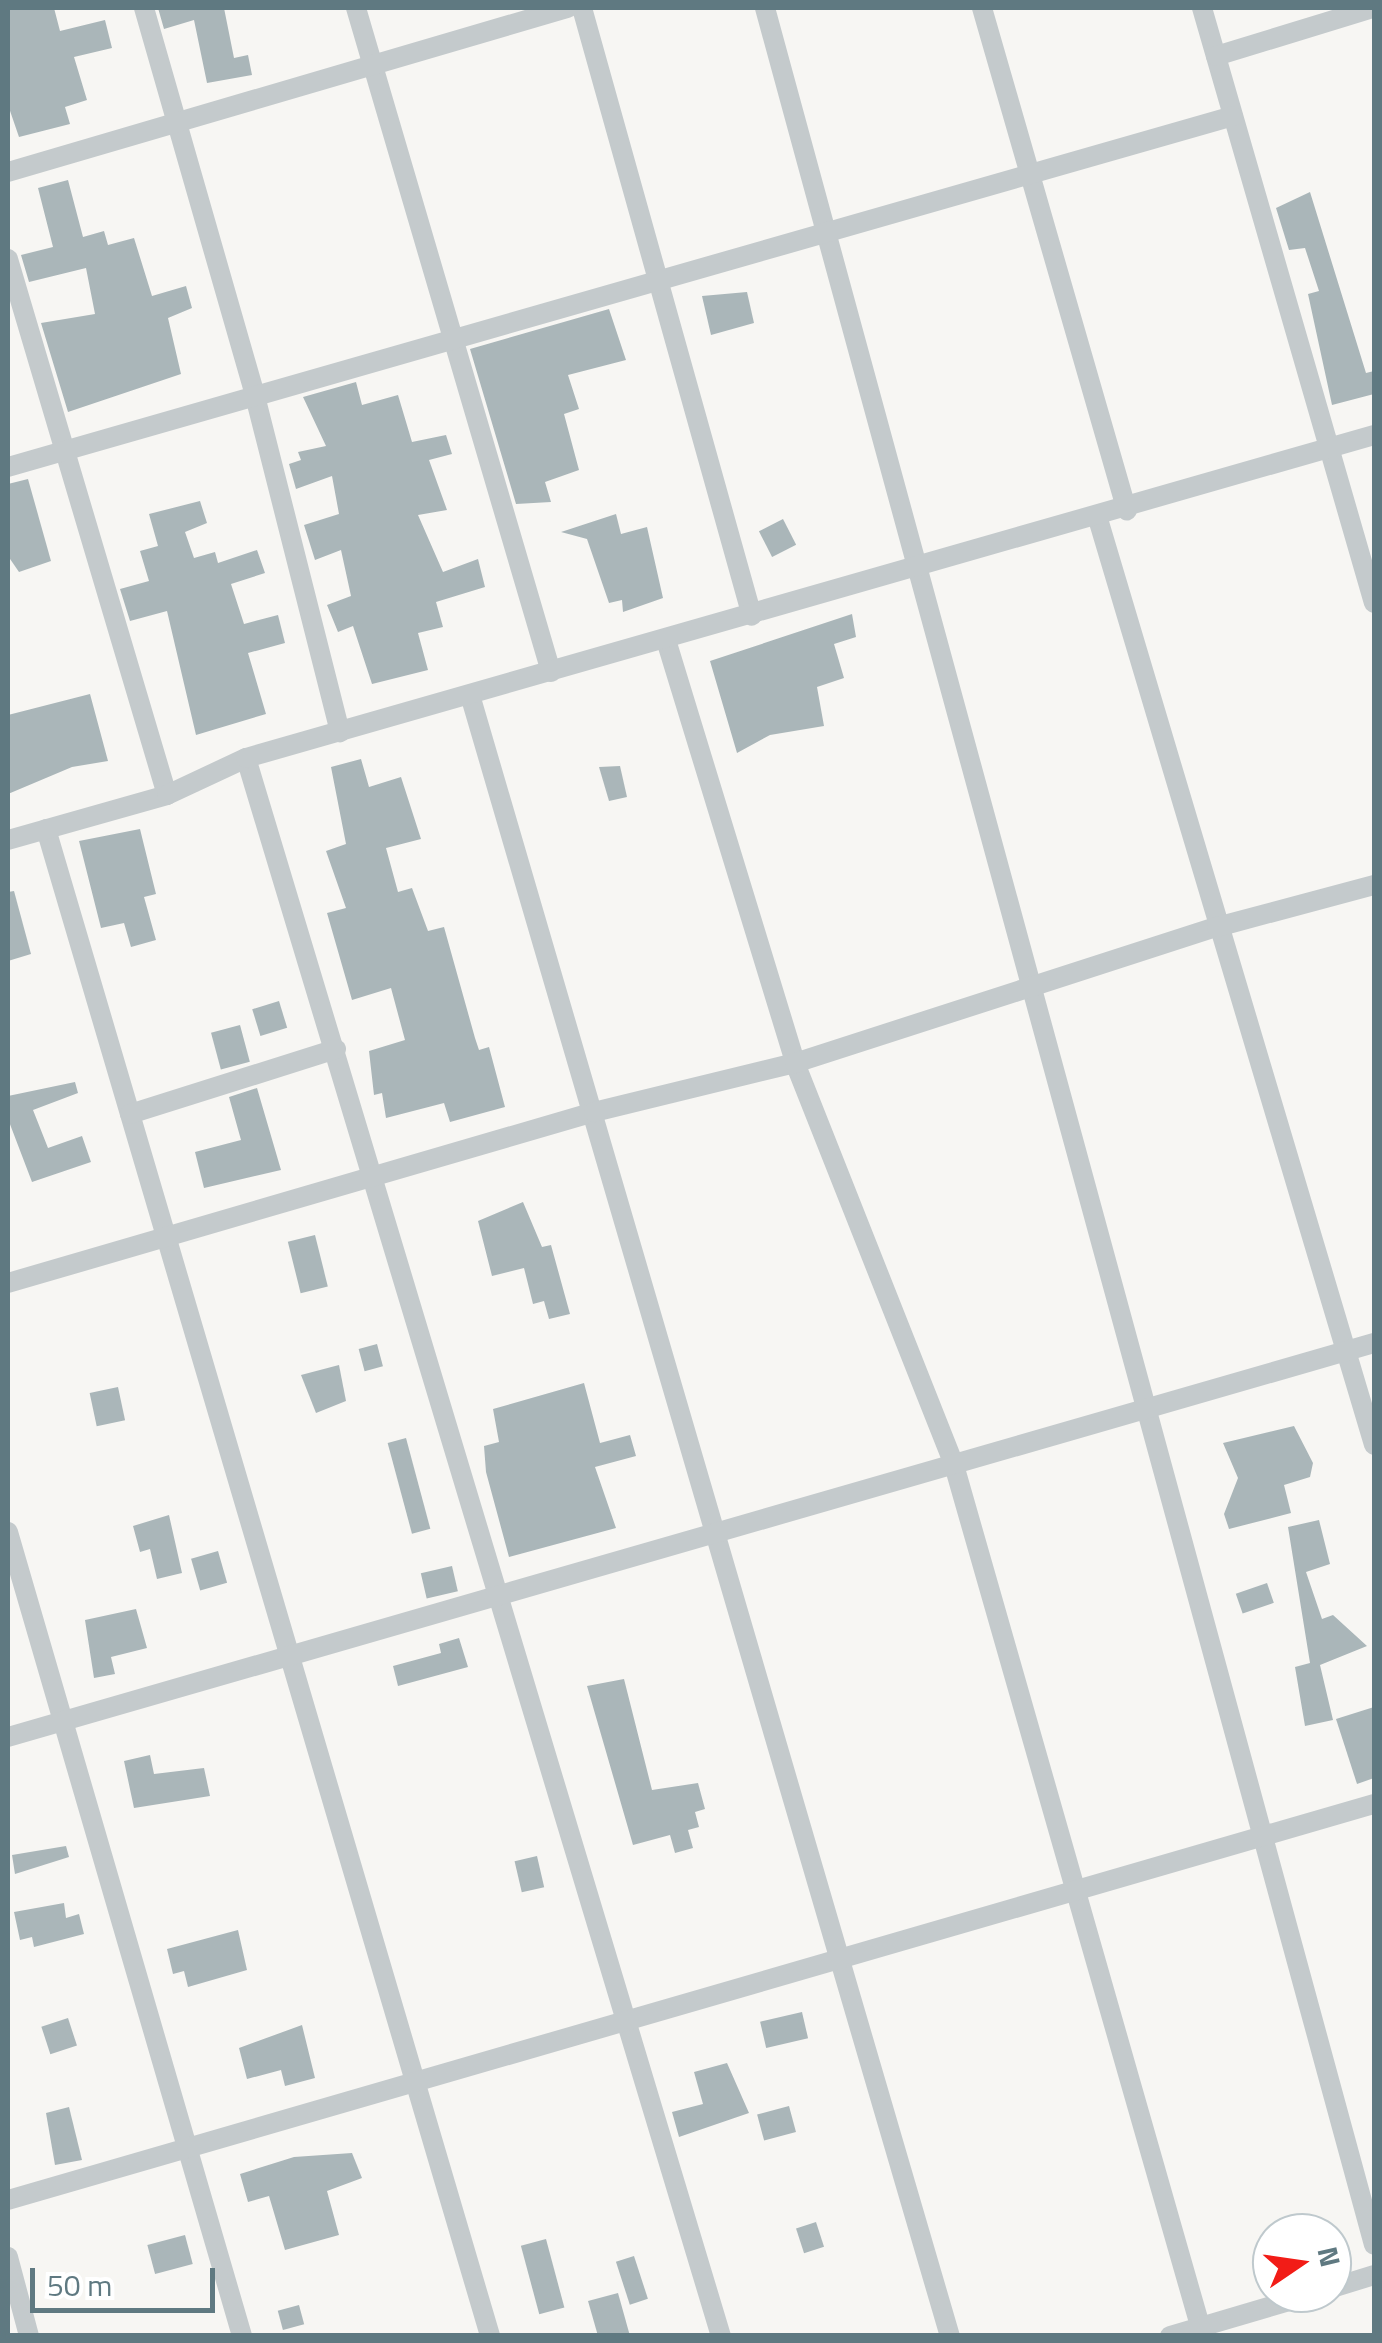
<!DOCTYPE html>
<style>
body{margin:0}
#map{position:relative;width:1382px;height:2343px;overflow:hidden;background:#f7f6f3;font-family:"Titillium Web",sans-serif}
div>[style]{position:absolute}
.building>*{inset:0;background:#aab6b9;transform-origin:0 0}
.street>*{height:20px;margin:-10px;padding:0 10px;transform-origin:10px;border-radius:10px;background:#c4cacc}
span{translate:-50% -50%;white-space:nowrap;text-align:center;line-height:1.15;-webkit-text-stroke:10px #fff;paint-order:stroke}
.frame{position:absolute;inset:0;border:10px solid #5f7981;pointer-events:none}
.north{position:absolute;left:1252px;top:2213px;width:100px;height:100px;box-sizing:border-box;background:#fff;border:2px solid #bfc9cd;border-radius:50%;rotate:77deg;font-size:28px;font-weight:700;line-height:40px;text-align:center;color:#5f7981}
.north::after{content:'';display:block;margin:auto;width:35px;height:45px;background:#f21c17;clip-path:polygon(50% 0,100% 100%,50% 72%,0 100%)}
.scale{position:absolute;left:30px;top:2268px;width:185px;height:45px;box-sizing:border-box;border:5px solid #5f7981;border-top:0;padding-left:12px;font-size:30px;line-height:35px;white-space:nowrap;color:#5f7981;-webkit-text-stroke:8px #fff;paint-order:stroke}
</style>
<div id="map">
<div class="building">
<div style="clip-path:polygon(8px 8px,54px 8px,60px 31px,105px 20px,112px 48px,74px 57px,87px 100px,65px 107px,70px 124px,19px 137px,8px 105px)"></div>
<div style="clip-path:polygon(158px 8px,224px 8px,234px 58px,248px 55px,252px 75px,207px 83px,194px 20px,164px 29px)"></div>
<div style="clip-path:polygon(68px 180px,83px 237px,104px 231px,108px 245px,134px 238px,152px 296px,186px 286px,192px 308px,168px 318px,181px 374px,68px 412px,41px 323px,95px 314px,86px 268px,29px 282px,21px 255px,53px 247px,38px 188px)"></div>
<div style="clip-path:polygon(1310px 192px,1366px 373px,1374px 371px,1374px 394px,1332px 405px,1308px 294px,1319px 291px,1305px 248px,1289px 250px,1276px 208px)"></div>
<div style="clip-path:polygon(747px 292px,754px 323px,711px 335px,702px 296px)"></div>
<div style="clip-path:polygon(609px 309px,626px 360px,568px 375px,579px 409px,564px 414px,579px 470px,545px 482px,551px 502px,516px 504px,470px 349px)"></div>
<div style="clip-path:polygon(356px 382px,362px 405px,398px 395px,412px 442px,446px 435px,452px 454px,429px 460px,447px 510px,418px 515px,443px 572px,478px 559px,485px 587px,436px 602px,443px 627px,418px 633px,428px 670px,372px 684px,353px 626px,338px 632px,327px 605px,351px 596px,341px 550px,315px 560px,304px 525px,339px 514px,332px 476px,296px 489px,289px 464px,301px 460px,298px 452px,326px 446px,303px 397px)"></div>
<div style="clip-path:polygon(28px 479px,51px 561px,19px 572px,8px 556px,8px 484px)"></div>
<div style="clip-path:polygon(200px 501px,207px 523px,185px 532px,194px 558px,215px 552px,218px 563px,257px 550px,265px 573px,231px 584px,244px 624px,278px 615px,285px 643px,248px 653px,266px 714px,196px 735px,167px 611px,130px 621px,120px 589px,149px 581px,140px 551px,158px 546px,149px 514px)"></div>
<div style="clip-path:polygon(616px 514px,621px 534px,647px 527px,663px 598px,623px 612px,622px 600px,609px 603px,587px 539px,561px 532px)"></div>
<div style="left:783px;top:519px;width:29px;height:27px;rotate:63deg"></div>
<div style="clip-path:polygon(852px 614px,856px 637px,834px 644px,844px 678px,817px 687px,824px 726px,770px 735px,737px 753px,710px 661px)"></div>
<div style="clip-path:polygon(90px 694px,108px 761px,72px 767px,8px 794px,8px 715px)"></div>
<div style="clip-path:polygon(361px 759px,369px 787px,401px 777px,421px 839px,386px 848px,398px 892px,412px 888px,428px 931px,444px 927px,475px 1038px,479px 1050px,489px 1047px,505px 1107px,450px 1122px,444px 1103px,386px 1118px,382px 1093px,374px 1095px,369px 1051px,405px 1040px,391px 988px,352px 1000px,327px 913px,346px 908px,326px 851px,346px 844px,331px 767px)"></div>
<div style="clip-path:polygon(620px 766px,627px 797px,609px 801px,599px 767px)"></div>
<div style="clip-path:polygon(140px 829px,156px 894px,144px 897px,156px 940px,131px 947px,124px 923px,101px 928px,79px 841px)"></div>
<div style="clip-path:polygon(14px 891px,31px 954px,8px 961px,8px 892px)"></div>
<div style="left:279px;top:1001px;width:28px;height:28px;rotate:73deg"></div>
<div style="left:240px;top:1025px;width:38px;height:30px;rotate:75deg"></div>
<div style="clip-path:polygon(75px 1082px,78px 1093px,33px 1110px,48px 1148px,82px 1136px,91px 1162px,32px 1182px,8px 1119px,8px 1096px)"></div>
<div style="clip-path:polygon(257px 1088px,281px 1170px,204px 1188px,195px 1152px,241px 1140px,229px 1097px)"></div>
<div style="clip-path:polygon(523px 1202px,542px 1247px,551px 1245px,570px 1314px,549px 1319px,544px 1301px,533px 1304px,524px 1268px,492px 1276px,478px 1221px)"></div>
<div style="left:315px;top:1235px;width:53px;height:28px;rotate:76deg"></div>
<div style="left:377px;top:1344px;width:23px;height:19px;rotate:75deg"></div>
<div style="clip-path:polygon(339px 1365px,346px 1401px,316px 1413px,301px 1375px)"></div>
<div style="clip-path:polygon(584px 1383px,600px 1443px,630px 1435px,636px 1456px,595px 1467px,616px 1528px,509px 1557px,486px 1472px,484px 1446px,499px 1442px,493px 1409px)"></div>
<div style="left:118px;top:1387px;width:34px;height:29px;rotate:78deg"></div>
<div style="clip-path:polygon(1294px 1426px,1313px 1463px,1310px 1477px,1284px 1485px,1291px 1513px,1229px 1529px,1224px 1514px,1238px 1478px,1223px 1443px)"></div>
<div style="left:406px;top:1438px;width:94px;height:19px;rotate:75deg"></div>
<div style="clip-path:polygon(169px 1515px,182px 1573px,157px 1579px,150px 1549px,140px 1552px,133px 1526px)"></div>
<div style="clip-path:polygon(1319px 1520px,1330px 1564px,1306px 1572px,1322px 1619px,1333px 1615px,1367px 1646px,1320px 1665px,1333px 1720px,1305px 1726px,1295px 1667px,1310px 1663px,1288px 1527px)"></div>
<div style="left:218px;top:1551px;width:33px;height:28px;rotate:74deg"></div>
<div style="left:452px;top:1566px;width:26px;height:32px;rotate:77deg"></div>
<div style="left:1267px;top:1583px;width:21px;height:33px;rotate:71deg"></div>
<div style="clip-path:polygon(136px 1609px,147px 1648px,111px 1657px,115px 1674px,94px 1678px,85px 1620px)"></div>
<div style="clip-path:polygon(459px 1638px,468px 1667px,398px 1686px,393px 1666px,441px 1653px,439px 1644px)"></div>
<div style="clip-path:polygon(624px 1679px,652px 1790px,698px 1783px,705px 1809px,695px 1812px,699px 1827px,688px 1830px,693px 1848px,675px 1853px,670px 1835px,633px 1845px,587px 1686px)"></div>
<div style="clip-path:polygon(1374px 1707px,1374px 1778px,1357px 1784px,1336px 1719px)"></div>
<div style="clip-path:polygon(150px 1755px,154px 1774px,204px 1768px,210px 1796px,134px 1808px,124px 1761px)"></div>
<div style="clip-path:polygon(66px 1846px,69px 1857px,15px 1874px,12px 1855px)"></div>
<div style="left:537px;top:1856px;width:32px;height:23px;rotate:77deg"></div>
<div style="clip-path:polygon(64px 1903px,66px 1918px,79px 1914px,84px 1934px,34px 1947px,32px 1937px,20px 1940px,14px 1912px)"></div>
<div style="clip-path:polygon(238px 1930px,247px 1970px,188px 1987px,184px 1971px,173px 1974px,167px 1949px)"></div>
<div style="left:802px;top:2012px;width:27px;height:43px;rotate:77deg"></div>
<div style="left:68px;top:2018px;width:29px;height:28px;rotate:72deg"></div>
<div style="clip-path:polygon(302px 2025px,315px 2078px,285px 2086px,281px 2070px,247px 2079px,239px 2048px)"></div>
<div style="clip-path:polygon(727px 2063px,749px 2113px,679px 2137px,672px 2112px,703px 2104px,694px 2072px)"></div>
<div style="left:789px;top:2106px;width:27px;height:33px;rotate:75deg"></div>
<div style="clip-path:polygon(69px 2107px,82px 2160px,55px 2165px,46px 2113px)"></div>
<div style="clip-path:polygon(352px 2153px,362px 2178px,327px 2191px,339px 2235px,285px 2250px,269px 2196px,248px 2202px,240px 2174px,294px 2157px)"></div>
<div style="left:816px;top:2222px;width:26px;height:21px;rotate:72deg"></div>
<div style="left:185px;top:2235px;width:30px;height:39px;rotate:75deg"></div>
<div style="left:546px;top:2239px;width:71px;height:26px;rotate:75deg"></div>
<div style="left:634px;top:2256px;width:45px;height:19px;rotate:72deg"></div>
<div style="clip-path:polygon(618px 2293px,630px 2336px,598px 2336px,588px 2301px)"></div>
<div style="left:299px;top:2305px;width:20px;height:22px;rotate:75deg"></div>
</div>
<div class="street">
<div style="left:144px;top:8px;width:404px;rotate:74deg"></div>
<div style="left:255px;top:396px;width:347px;rotate:75.8deg"></div>
<div style="left:356px;top:8px;width:692px;rotate:73.63deg"></div>
<div style="left:582px;top:8px;width:631px;rotate:74.38deg"></div>
<div style="left:765px;top:8px;width:2318px;rotate:74.77deg"></div>
<div style="left:982px;top:8px;width:523px;rotate:73.92deg"></div>
<div style="left:1202px;top:8px;width:619px;rotate:73.88deg"></div>
<div style="left:1216px;top:56px;width:164px;rotate:-17deg"></div>
<div style="left:8px;top:172px;width:583px;rotate:-16.35deg"></div>
<div style="left:8px;top:259px;width:559px;rotate:73.48deg"></div>
<div style="left:8px;top:467px;width:1274px;rotate:-15.99deg"></div>
<div style="left:1098px;top:519px;width:966px;rotate:73.4deg"></div>
<div style="left:666px;top:640px;width:442px;rotate:73deg"></div>
<div style="left:795px;top:1063px;width:432px;rotate:68.4deg"></div>
<div style="left:954px;top:1465px;width:906px;rotate:74.05deg"></div>
<div style="left:470px;top:695px;width:1710px;rotate:73.7deg"></div>
<div style="left:246px;top:758px;width:1648px;rotate:73.25deg"></div>
<div style="left:46px;top:829px;width:1571px;rotate:73.58deg"></div>
<div style="left:8px;top:840px;width:165px;rotate:-15.8deg"></div>
<div style="left:167px;top:795px;width:87px;rotate:-25.1deg"></div>
<div style="left:246px;top:758px;width:1173px;rotate:-15.98deg"></div>
<div style="left:130px;top:1114px;width:216px;rotate:-17.5deg"></div>
<div style="left:8px;top:1283px;width:610px;rotate:-16.27deg"></div>
<div style="left:594px;top:1112px;width:207px;rotate:-13.7deg"></div>
<div style="left:795px;top:1063px;width:443px;rotate:-17.9deg"></div>
<div style="left:1217px;top:927px;width:163px;rotate:-15deg"></div>
<div style="left:8px;top:1532px;width:837px;rotate:73.77deg"></div>
<div style="left:8px;top:1737px;width:1422px;rotate:-16.09deg"></div>
<div style="left:8px;top:2200px;width:1422px;rotate:-16.17deg"></div>
<div style="left:8px;top:2257px;width:82px;rotate:75.1deg"></div>
<div style="left:1332px;top:2288px;width:44px;rotate:-17.2deg"></div>
<div style="left:1170px;top:2336px;width:152px;rotate:-16.4deg"></div>
</div>
<div class="frame"></div>
<div class="north">N</div>
<div class="scale">50 m</div>
</div>
